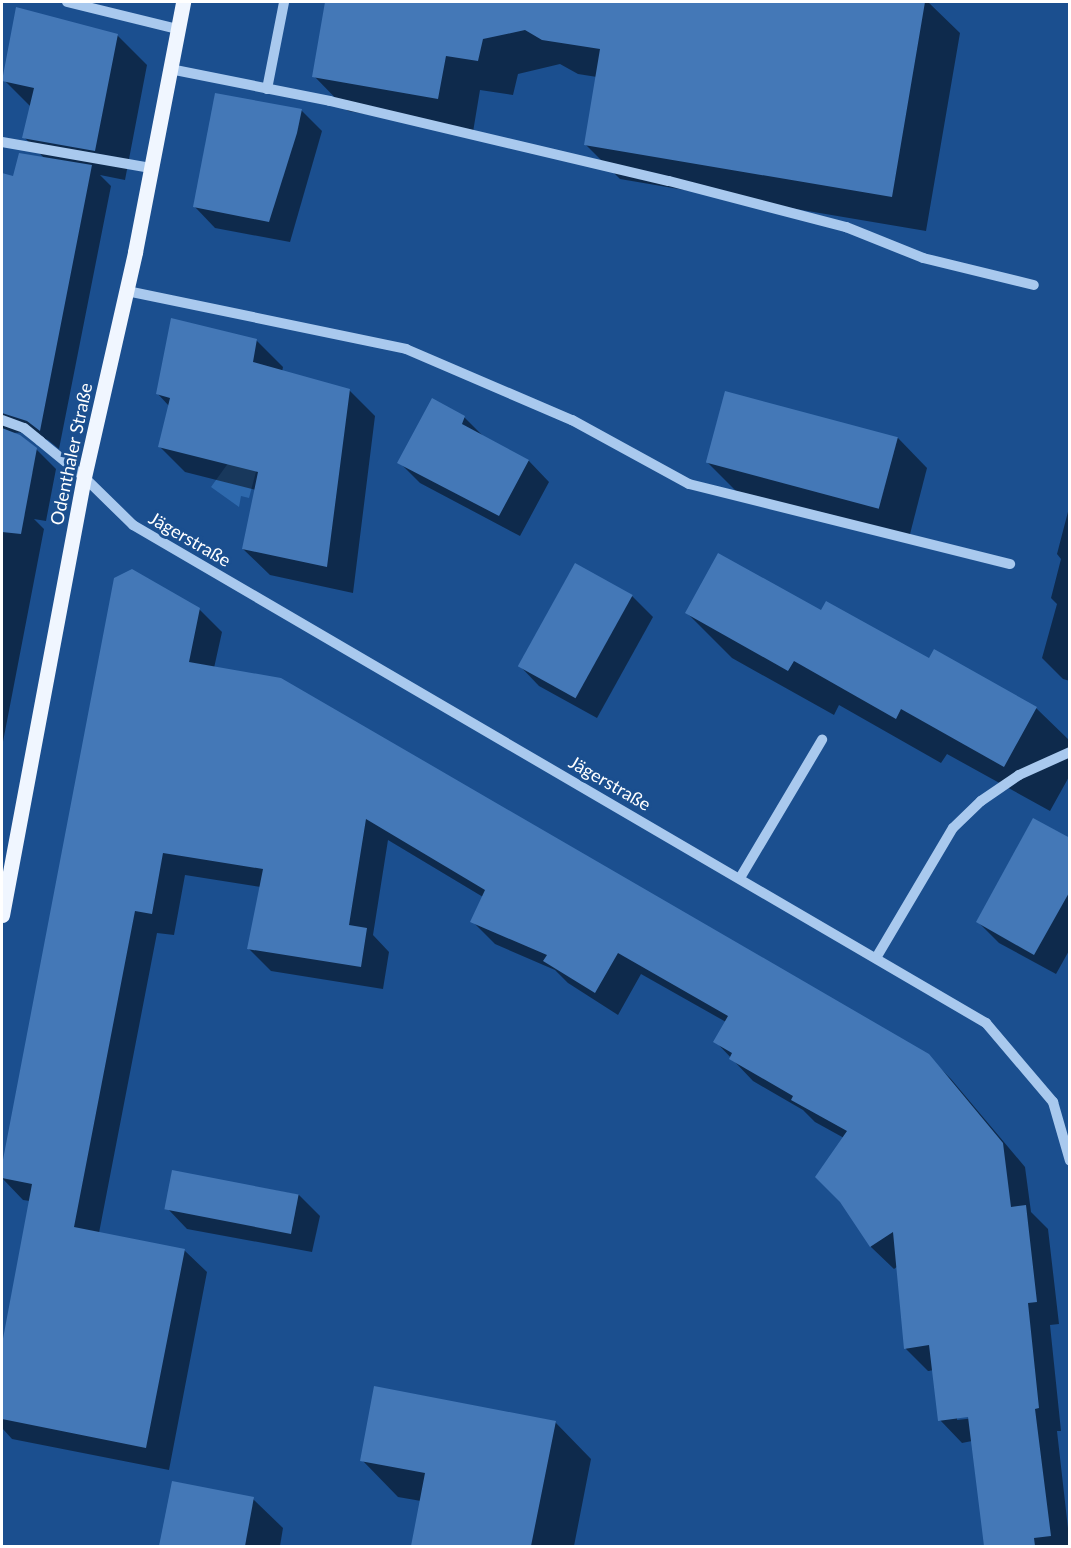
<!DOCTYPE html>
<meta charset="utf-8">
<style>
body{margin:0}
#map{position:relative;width:1071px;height:1548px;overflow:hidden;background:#1b4f8f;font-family:Lato,sans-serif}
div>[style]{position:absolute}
.green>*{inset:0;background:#2e69ad}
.shadow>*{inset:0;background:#0007}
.building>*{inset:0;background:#4478b7;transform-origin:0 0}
.minor>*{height:10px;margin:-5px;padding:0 5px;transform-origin:5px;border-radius:5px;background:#a9c9ee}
.major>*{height:15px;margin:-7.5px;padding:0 7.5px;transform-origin:7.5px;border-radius:7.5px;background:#f0f6ff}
span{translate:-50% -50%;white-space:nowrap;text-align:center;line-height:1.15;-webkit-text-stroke:6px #1b4f8f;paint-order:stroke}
.street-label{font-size:18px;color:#fff}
.frame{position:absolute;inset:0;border:3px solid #fff;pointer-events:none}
</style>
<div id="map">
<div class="green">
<div style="clip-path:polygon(239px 448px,257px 468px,249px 498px,241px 496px,239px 507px,211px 487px)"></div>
</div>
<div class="shadow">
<div style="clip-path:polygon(327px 2px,928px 2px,960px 33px,926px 231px,620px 179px,585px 144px,597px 77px,578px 74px,560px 64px,518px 74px,513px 95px,480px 90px,473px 132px,348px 111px,314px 76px)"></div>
<div style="clip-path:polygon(117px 35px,147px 65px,125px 180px,100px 175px,111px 186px,59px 449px,48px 440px,25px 432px,13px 433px,36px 449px,56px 469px,46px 521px,34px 519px,44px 529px,2px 747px,2px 174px,14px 178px,45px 159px,24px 137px,31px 107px,4px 80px)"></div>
<div style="clip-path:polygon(301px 110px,322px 131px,290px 242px,215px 228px,195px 207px)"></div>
<div style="clip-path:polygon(256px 340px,283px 367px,282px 372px,349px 390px,375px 416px,353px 593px,270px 575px,243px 549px,256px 490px,185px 472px,159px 446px,169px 406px,157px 393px)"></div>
<div style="clip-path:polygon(433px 400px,465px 418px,484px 437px,529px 461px,549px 482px,520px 536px,420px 483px,399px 462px)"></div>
<div style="clip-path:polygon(898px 438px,927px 468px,909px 538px,738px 493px,708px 463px)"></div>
<div style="clip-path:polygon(1070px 504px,1070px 681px,1063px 679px,1042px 658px,1057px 604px,1051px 598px,1061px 559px,1057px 554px)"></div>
<div style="clip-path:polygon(evenodd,115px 579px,199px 609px,222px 632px,214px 668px,928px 1056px,951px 1079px,1025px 1167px,1031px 1212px,1048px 1229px,1059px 1324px,1050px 1325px,1061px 1431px,1057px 1431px,1070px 1546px,981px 1546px,985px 1546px,972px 1441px,962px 1443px,940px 1420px,934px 1370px,928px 1371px,906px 1349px,898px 1266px,894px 1269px,871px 1247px,842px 1201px,844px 1138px,815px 1122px,803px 1110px,753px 1081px,715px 1041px,726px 1022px,641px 974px,618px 1015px,568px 983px,555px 970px,495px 944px,472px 921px,483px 897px,388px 840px,373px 935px,389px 952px,383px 989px,271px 971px,248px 948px,261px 887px,185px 875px,174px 935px,157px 933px,99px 1233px,184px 1250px,207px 1272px,169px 1470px,12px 1439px,2px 1428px,2px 1352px,30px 1201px,23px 1200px,2px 1178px,2px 1172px,115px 579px,975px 1415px,975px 1418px,957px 1420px,957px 1417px,975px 1415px)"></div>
<div style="clip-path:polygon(632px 596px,653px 617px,597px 718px,539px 686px,519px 665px)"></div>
<div style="clip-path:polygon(822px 612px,1036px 708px,1070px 741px,1070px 775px,1050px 811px,947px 754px,941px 763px,839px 705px,834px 715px,732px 658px,687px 613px)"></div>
<div style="clip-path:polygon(1070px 840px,1070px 949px,1056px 974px,999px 943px,978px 922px)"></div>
<div style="clip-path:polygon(173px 1172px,299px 1195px,320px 1216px,312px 1252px,187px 1229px,167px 1208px)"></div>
<div style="clip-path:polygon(555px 1422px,591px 1459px,574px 1546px,412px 1546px,421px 1501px,398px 1497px,362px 1460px)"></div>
<div style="clip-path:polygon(173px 1483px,253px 1499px,283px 1528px,280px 1546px,161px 1546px)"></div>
</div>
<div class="building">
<div style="clip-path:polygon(325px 2px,925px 2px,892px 197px,584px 145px,600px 49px,542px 40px,525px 30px,483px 39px,478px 61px,446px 56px,438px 99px,312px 77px)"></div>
<div style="clip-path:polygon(16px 7px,118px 34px,95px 151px,22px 138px,34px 88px,2px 81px)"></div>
<div style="clip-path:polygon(215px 93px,302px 109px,297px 133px,269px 222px,193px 207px)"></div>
<div style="clip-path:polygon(19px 153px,92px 165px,40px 431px,27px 421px,2px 413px,2px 173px,13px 176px)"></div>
<div style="clip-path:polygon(171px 318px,257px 339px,253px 362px,350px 389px,327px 567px,242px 549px,258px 472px,158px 447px,170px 398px,156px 394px)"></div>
<div style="left:725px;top:391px;width:179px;height:74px;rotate:15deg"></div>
<div style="clip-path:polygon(432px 398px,465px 416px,462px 424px,529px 460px,499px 516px,397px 463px)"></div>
<div style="clip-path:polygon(2px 428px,20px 435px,37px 448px,21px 534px,2px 532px)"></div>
<div style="clip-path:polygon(718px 553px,821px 610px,826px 601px,929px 658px,934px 649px,1037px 707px,1004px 767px,901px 709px,896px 719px,794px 661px,788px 671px,685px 613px)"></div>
<div style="left:575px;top:563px;width:66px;height:118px;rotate:29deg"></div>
<div style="clip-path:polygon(132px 569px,200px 608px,189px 662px,281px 678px,929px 1054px,1003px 1143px,1011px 1207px,1026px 1205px,1037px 1302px,1028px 1303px,1039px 1408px,1035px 1409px,1051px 1536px,1034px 1538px,1035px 1546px,984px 1546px,968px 1417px,938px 1421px,929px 1345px,904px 1349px,893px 1232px,870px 1247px,840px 1202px,815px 1177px,847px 1131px,791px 1100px,793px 1096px,729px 1059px,732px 1053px,713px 1042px,728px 1016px,618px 953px,595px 993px,543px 961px,547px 955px,470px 922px,485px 890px,366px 819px,349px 925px,367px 928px,361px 967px,247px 949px,263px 869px,163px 853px,152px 914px,135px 911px,74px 1227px,185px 1249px,146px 1448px,2px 1419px,2px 1344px,32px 1184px,2px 1178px,2px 1165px,114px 578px)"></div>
<div style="clip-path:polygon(1033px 818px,1070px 838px,1070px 891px,1034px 955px,976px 922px)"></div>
<div style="left:172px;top:1170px;width:129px;height:40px;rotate:11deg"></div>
<div style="clip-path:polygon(374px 1386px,556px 1421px,531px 1546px,411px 1546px,425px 1473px,360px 1461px)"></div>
<div style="clip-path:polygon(172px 1481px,254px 1497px,245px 1546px,159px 1546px)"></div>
</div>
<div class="minor">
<div style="left:67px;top:2px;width:113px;rotate:13.8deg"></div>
<div style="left:170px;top:69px;width:163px;rotate:11.3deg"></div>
<div style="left:330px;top:101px;width:348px;rotate:13.3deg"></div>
<div style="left:669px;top:181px;width:183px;rotate:14.6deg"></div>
<div style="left:846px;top:227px;width:83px;rotate:21.9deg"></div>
<div style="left:923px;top:258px;width:114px;rotate:13.7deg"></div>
<div style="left:267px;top:89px;width:89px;rotate:-78.9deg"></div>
<div style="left:2px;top:142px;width:151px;rotate:9.9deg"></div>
<div style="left:127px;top:291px;width:285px;rotate:11.7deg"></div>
<div style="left:406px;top:349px;width:181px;rotate:23.2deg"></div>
<div style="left:572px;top:420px;width:133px;rotate:28.7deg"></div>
<div style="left:689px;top:484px;width:331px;rotate:14deg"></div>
<div style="left:2px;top:420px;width:23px;rotate:20deg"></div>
<div style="left:24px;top:428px;width:21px;rotate:39deg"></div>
<div style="left:40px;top:441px;width:57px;rotate:39.3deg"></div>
<div style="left:84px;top:477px;width:69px;rotate:44.4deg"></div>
<div style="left:133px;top:525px;width:988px;rotate:30.28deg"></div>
<div style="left:986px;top:1023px;width:104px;rotate:49.7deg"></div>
<div style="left:1053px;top:1102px;width:61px;rotate:73.9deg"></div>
<div style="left:740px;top:878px;width:161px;rotate:-59.3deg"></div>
<div style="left:876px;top:958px;width:151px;rotate:-59.4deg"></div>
<div style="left:953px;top:828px;width:39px;rotate:-44deg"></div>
<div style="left:981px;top:801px;width:46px;rotate:-34.4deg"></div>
<div style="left:1019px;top:775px;width:56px;rotate:-24.3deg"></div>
</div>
<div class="major">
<div style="left:2px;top:915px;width:446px;rotate:-79.4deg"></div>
<div style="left:84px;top:477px;width:231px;rotate:-77.2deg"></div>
<div style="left:135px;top:252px;width:255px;rotate:-79.1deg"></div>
</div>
<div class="street-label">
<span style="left:71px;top:454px;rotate:-78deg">Odenthaler Straße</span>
<span style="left:190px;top:539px;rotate:30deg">Jägerstraße</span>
<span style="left:610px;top:783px;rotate:30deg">Jägerstraße</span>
</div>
<div class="frame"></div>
</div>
